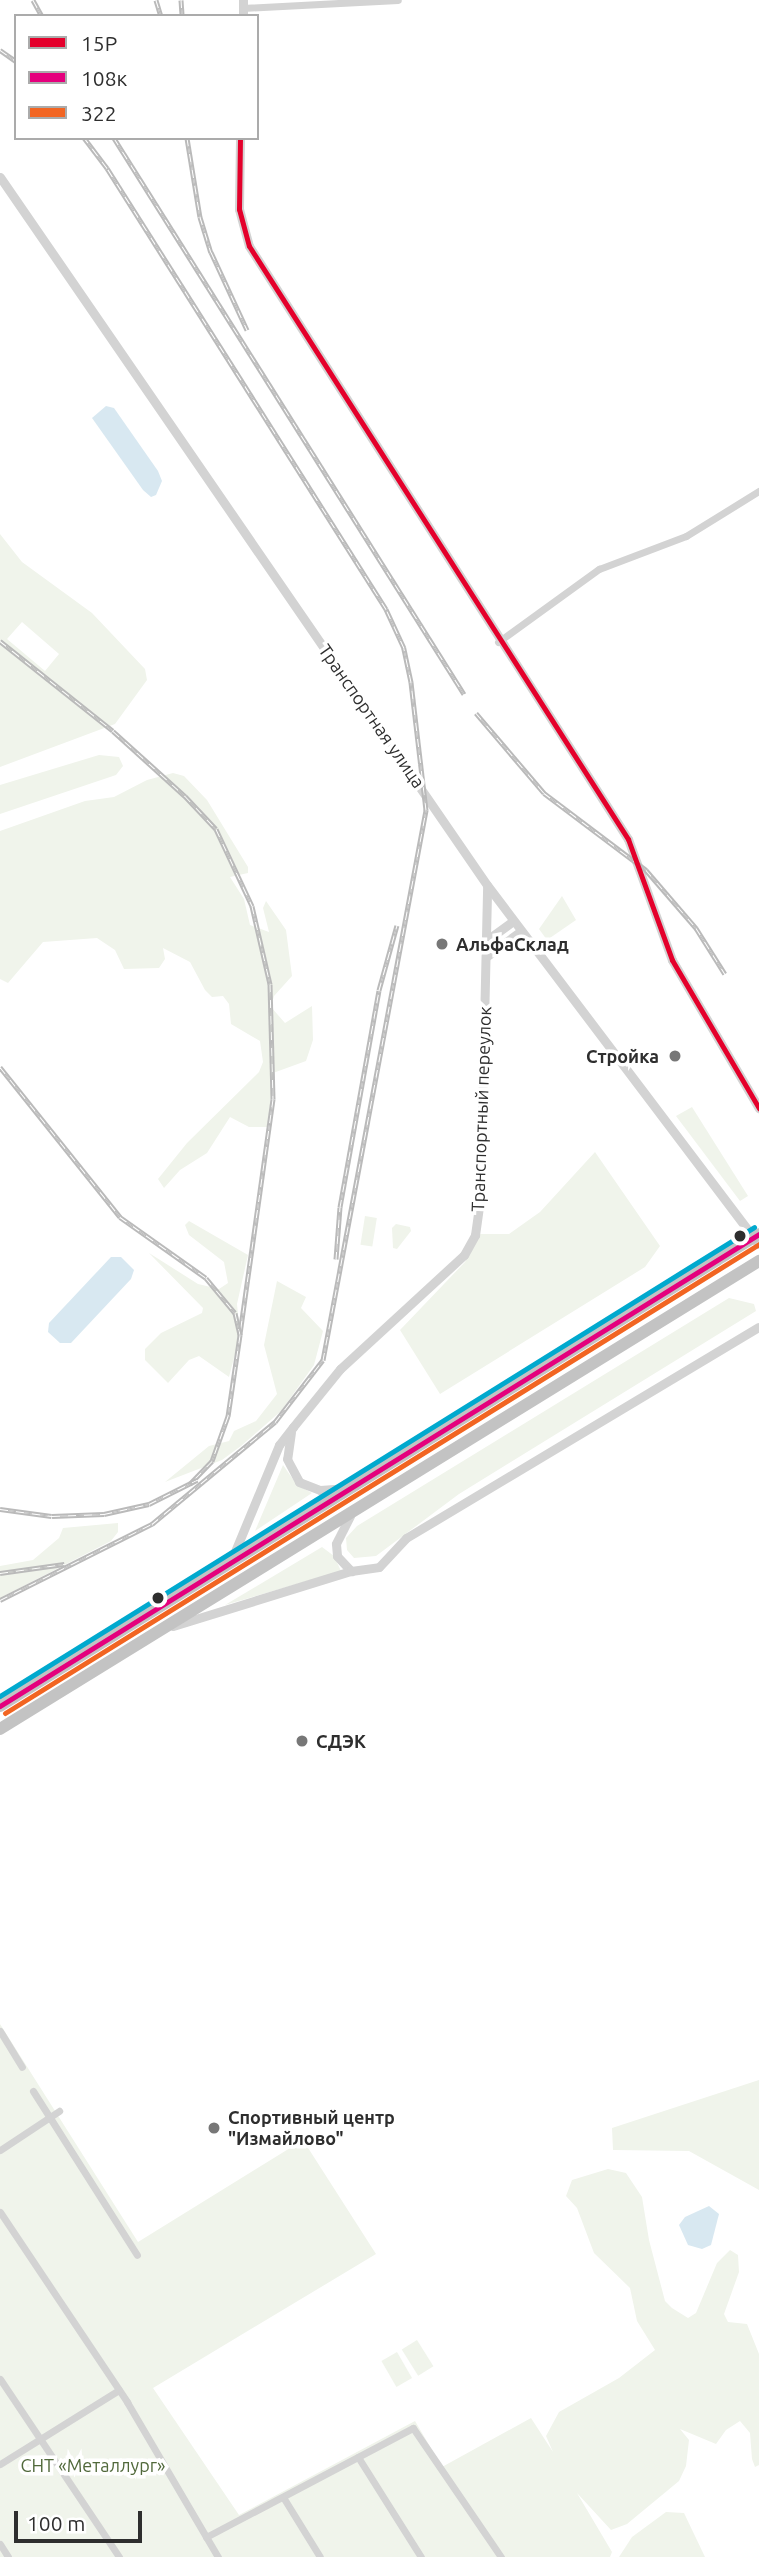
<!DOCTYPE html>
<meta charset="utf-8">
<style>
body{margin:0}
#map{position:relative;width:759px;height:2557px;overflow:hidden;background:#fff;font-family:Ubuntu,sans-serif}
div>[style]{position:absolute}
.green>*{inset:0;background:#f0f4eb;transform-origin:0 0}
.water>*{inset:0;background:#d8e8f1}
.minor>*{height:7px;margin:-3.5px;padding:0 3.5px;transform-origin:3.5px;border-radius:3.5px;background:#d3d3d3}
.tertiary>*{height:9px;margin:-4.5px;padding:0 4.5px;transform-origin:4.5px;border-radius:4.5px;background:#d3d3d3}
.trunk>*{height:12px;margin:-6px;padding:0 6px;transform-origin:6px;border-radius:6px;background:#c3c3c3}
.rail>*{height:5px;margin-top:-2.5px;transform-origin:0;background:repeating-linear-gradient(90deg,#fff 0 8px,#bababa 0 16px);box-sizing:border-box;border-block:2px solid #bababa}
.trunk-bridge>*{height:12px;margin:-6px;padding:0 6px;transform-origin:6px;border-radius:6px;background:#c3c3c3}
.bus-1>*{height:5px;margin:-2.5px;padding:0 2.5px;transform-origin:2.5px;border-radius:2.5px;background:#e4002b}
.bus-2>*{height:5px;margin:-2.5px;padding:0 2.5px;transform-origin:2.5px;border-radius:2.5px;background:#e5007d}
.bus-3>*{height:5px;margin:-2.5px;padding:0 2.5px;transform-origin:2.5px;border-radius:2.5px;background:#f26522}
.bus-4>*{height:5px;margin:-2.5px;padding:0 2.5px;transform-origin:2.5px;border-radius:2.5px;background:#00a9ce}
.dots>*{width:19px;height:19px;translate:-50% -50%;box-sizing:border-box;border:4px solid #fff;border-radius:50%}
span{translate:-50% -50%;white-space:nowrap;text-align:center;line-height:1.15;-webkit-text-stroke:7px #fff;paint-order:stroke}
.street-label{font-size:18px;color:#2e2e2e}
.poi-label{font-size:18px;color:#2e2e2e;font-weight:700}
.left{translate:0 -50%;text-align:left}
.right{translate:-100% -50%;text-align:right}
.park-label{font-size:18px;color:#51693b}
.legend{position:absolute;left:14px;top:14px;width:245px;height:126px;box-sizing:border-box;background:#fff;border:2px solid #ababab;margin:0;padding:9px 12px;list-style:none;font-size:21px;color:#2e2e2e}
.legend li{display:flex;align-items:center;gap:14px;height:35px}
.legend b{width:35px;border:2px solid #ababab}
.scale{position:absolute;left:14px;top:2511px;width:128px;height:32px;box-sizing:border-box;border:4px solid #2e2e2e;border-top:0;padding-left:9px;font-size:21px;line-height:24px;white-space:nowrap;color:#2e2e2e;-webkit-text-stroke:5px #fff;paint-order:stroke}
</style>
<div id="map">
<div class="green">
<div style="clip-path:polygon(evenodd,0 534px,22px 562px,92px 613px,145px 669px,147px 680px,115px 724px,0 767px,0 534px,22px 622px,59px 654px,45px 671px,7px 639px,22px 622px)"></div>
<div style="clip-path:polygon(99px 755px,119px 757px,123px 766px,116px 775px,0 814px,0 785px)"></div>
<div style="clip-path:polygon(173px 773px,184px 776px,207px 800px,248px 867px,248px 873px,230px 877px,244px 899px,250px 925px,269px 932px,263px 908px,266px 901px,286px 930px,292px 976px,274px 996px,271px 1007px,285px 1023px,312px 1006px,313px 1040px,306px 1061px,273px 1073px,268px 1127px,249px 1127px,230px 1117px,207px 1153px,180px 1170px,164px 1188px,158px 1179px,187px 1143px,259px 1072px,263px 1062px,260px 1041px,231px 1024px,229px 1004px,223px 996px,212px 997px,205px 990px,190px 962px,163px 948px,165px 959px,159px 968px,124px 969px,115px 950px,97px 938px,43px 942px,8px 983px,0 979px,0 831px,85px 801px,114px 797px,147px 780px)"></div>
<div style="clip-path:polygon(562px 896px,576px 920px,547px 940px,539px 929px)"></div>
<div style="clip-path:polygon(692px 1107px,748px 1196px,740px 1201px,676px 1116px)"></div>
<div style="clip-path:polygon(595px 1152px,660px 1246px,645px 1267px,440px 1394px,400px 1330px,465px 1262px,480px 1234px,509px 1234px,540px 1212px)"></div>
<div style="left:365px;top:1216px;width:12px;height:29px;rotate:9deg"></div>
<div style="clip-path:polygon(189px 1221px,248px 1255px,237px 1304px,240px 1335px,229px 1377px,199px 1356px,189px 1360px,168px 1383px,145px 1360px,145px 1349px,161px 1333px,202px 1313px,203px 1308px,149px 1253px,198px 1284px,219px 1289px,228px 1283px,224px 1262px,189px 1235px,185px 1225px)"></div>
<div style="clip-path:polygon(396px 1224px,410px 1227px,411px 1231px,397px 1249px,393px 1248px,392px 1228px)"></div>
<div style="clip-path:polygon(277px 1281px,306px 1297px,301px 1308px,323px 1331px,314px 1365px,281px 1411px,241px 1446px,222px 1460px,165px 1482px,209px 1446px,229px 1441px,234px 1431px,256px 1421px,277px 1394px,264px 1345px)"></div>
<div style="clip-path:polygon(729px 1298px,754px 1304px,756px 1311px,459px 1494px,376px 1556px,354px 1558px,347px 1550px,346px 1538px,357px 1526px)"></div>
<div style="clip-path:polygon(283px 1465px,297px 1485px,312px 1493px,255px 1531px)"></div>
<div style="clip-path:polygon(118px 1523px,118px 1532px,111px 1541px,0 1598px,0 1566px,33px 1560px,59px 1538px,63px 1528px)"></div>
<div style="clip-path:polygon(322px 1547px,334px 1556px,341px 1571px,225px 1605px)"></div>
<div style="clip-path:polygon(0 2024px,138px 2242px,303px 2140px,376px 2254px,153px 2388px,239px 2515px,415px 2421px,442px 2467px,531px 2418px,553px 2452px,546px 2436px,559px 2412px,619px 2378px,655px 2350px,637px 2321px,630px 2288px,594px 2253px,577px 2208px,566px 2196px,572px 2180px,608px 2169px,626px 2173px,642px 2197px,649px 2240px,665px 2301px,672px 2308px,688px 2318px,696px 2313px,717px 2263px,730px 2250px,738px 2255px,739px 2272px,724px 2314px,728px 2322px,747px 2324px,759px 2354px,759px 2465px,755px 2467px,752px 2459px,750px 2433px,740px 2421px,726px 2430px,716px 2444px,680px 2429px,689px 2440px,686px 2466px,679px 2481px,627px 2524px,611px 2530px,577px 2493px,612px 2552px,610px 2557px,0 2557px)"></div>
<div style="clip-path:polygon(759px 2080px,759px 2190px,689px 2151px,613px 2150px,612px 2128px)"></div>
<div style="left:417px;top:2340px;width:31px;height:18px;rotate:58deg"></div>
<div style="left:397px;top:2352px;width:30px;height:18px;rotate:60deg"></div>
<div style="clip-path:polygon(666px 2512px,684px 2513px,705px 2557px,619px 2557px,632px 2537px)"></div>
</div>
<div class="water">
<div style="clip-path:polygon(106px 406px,114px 408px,158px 471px,162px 481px,156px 495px,151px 497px,143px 490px,92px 418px)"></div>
<div style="clip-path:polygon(111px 1257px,121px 1257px,134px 1270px,131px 1279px,71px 1343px,60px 1343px,48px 1332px,49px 1323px)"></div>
<div style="clip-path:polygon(709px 2206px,719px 2214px,711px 2245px,702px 2249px,688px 2245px,679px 2225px,685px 2217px)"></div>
</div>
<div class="minor">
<div style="left:243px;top:8px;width:155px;rotate:-3deg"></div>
<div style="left:498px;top:642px;width:125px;rotate:-35.9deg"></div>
<div style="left:599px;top:569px;width:93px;rotate:-20.8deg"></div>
<div style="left:686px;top:536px;width:86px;rotate:-31.7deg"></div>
<div style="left:0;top:2031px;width:42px;rotate:58.6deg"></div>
<div style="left:33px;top:2091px;width:194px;rotate:57.6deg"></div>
<div style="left:0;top:2150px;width:71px;rotate:-33.5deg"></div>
<div style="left:0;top:2212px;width:229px;rotate:56.2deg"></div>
<div style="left:127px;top:2402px;width:180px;rotate:59.6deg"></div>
<div style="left:0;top:2379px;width:214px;rotate:56.2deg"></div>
<div style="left:358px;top:2457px;width:118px;rotate:57.8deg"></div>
<div style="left:0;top:2464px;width:140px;rotate:-31.9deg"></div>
<div style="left:283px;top:2497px;width:70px;rotate:58.3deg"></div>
<div style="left:206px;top:2537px;width:234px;rotate:-27.8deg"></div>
<div style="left:413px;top:2428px;width:156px;rotate:55.7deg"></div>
<div style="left:0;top:2544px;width:15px;rotate:58deg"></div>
</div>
<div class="tertiary">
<div style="left:243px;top:16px;width:16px;rotate:-90deg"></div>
<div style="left:240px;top:138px;width:71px;rotate:90.8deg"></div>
<div style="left:239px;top:209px;width:38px;rotate:75deg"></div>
<div style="left:249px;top:246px;width:704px;rotate:57.42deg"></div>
<div style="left:628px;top:839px;width:129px;rotate:70deg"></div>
<div style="left:672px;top:960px;width:172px;rotate:59.6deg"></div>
<div style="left:0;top:177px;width:859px;rotate:55.48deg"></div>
<div style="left:487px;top:885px;width:450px;rotate:52.9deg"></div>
<div style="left:487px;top:940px;width:32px;rotate:-36deg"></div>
<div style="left:487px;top:956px;width:42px;rotate:-36.3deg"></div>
<div style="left:291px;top:1432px;width:27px;rotate:98deg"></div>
<div style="left:287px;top:1459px;width:26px;rotate:62deg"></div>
<div style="left:299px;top:1482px;width:22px;rotate:21deg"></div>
<div style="left:320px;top:1490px;width:28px;rotate:-4deg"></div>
<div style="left:350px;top:1516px;width:31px;rotate:117deg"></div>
<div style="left:336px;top:1544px;width:12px;rotate:85deg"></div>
<div style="left:337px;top:1556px;width:21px;rotate:47deg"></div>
<div style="left:231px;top:1561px;width:126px;rotate:-67.5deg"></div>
<div style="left:279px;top:1445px;width:23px;rotate:-52deg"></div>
<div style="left:293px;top:1427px;width:75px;rotate:-51deg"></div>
<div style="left:340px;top:1369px;width:168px;rotate:-42.6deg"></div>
<div style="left:464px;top:1255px;width:23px;rotate:-61deg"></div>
<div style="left:475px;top:1235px;width:34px;rotate:-82deg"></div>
<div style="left:480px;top:1201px;width:314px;rotate:-88.7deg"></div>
<div style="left:173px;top:1626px;width:186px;rotate:-17.2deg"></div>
<div style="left:351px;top:1571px;width:28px;rotate:-8deg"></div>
<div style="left:379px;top:1567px;width:40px;rotate:-47deg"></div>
<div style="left:406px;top:1538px;width:411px;rotate:-30.9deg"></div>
</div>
<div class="trunk">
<div style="left:0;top:1706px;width:844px;rotate:-31.88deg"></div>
<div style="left:0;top:1729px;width:892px;rotate:-31.66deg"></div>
</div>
<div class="rail">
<div style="left:33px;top:0;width:18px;rotate:61deg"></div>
<div style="left:156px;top:0;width:17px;rotate:73deg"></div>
<div style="left:181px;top:0;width:16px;rotate:86deg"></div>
<div style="left:0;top:50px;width:19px;rotate:35deg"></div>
<div style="left:114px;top:138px;width:657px;rotate:57.81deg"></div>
<div style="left:187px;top:138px;width:80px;rotate:80.7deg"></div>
<div style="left:200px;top:217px;width:37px;rotate:73deg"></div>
<div style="left:211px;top:252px;width:86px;rotate:65.2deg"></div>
<div style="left:0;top:641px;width:144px;rotate:38.5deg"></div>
<div style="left:113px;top:731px;width:97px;rotate:42.1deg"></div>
<div style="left:185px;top:796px;width:45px;rotate:46.8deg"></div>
<div style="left:216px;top:829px;width:85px;rotate:64.9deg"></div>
<div style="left:252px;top:906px;width:80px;rotate:77deg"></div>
<div style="left:270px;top:984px;width:115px;rotate:88.5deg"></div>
<div style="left:273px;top:1099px;width:238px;rotate:98deg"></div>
<div style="left:476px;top:713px;width:105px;rotate:49.6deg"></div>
<div style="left:544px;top:793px;width:128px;rotate:37deg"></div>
<div style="left:646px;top:870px;width:77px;rotate:49.2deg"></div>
<div style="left:696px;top:928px;width:54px;rotate:57.8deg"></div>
<div style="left:0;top:1067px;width:192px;rotate:51.3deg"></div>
<div style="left:120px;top:1217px;width:105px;rotate:35.3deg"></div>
<div style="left:206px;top:1278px;width:45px;rotate:50.4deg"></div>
<div style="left:235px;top:1313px;width:23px;rotate:77deg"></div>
<div style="left:240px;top:1335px;width:82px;rotate:98.4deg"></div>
<div style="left:228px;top:1416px;width:48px;rotate:109.6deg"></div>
<div style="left:212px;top:1461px;width:32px;rotate:134deg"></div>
<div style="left:336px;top:1259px;width:52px;rotate:-85.6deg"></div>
<div style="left:340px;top:1207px;width:220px;rotate:-79.8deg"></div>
<div style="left:379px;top:990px;width:67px;rotate:-74.5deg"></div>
<div style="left:0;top:1509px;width:52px;rotate:7.7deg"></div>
<div style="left:52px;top:1516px;width:52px;rotate:-2.2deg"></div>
<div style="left:104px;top:1514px;width:46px;rotate:-12.5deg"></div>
<div style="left:149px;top:1504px;width:54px;rotate:-26.6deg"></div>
<div style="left:0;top:1573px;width:65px;rotate:-8deg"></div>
<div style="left:0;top:1600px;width:170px;rotate:-26.6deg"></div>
<div style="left:152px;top:1524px;width:160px;rotate:-39.7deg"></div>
<div style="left:275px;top:1422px;width:78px;rotate:-52.3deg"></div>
<div style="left:323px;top:1360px;width:560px;rotate:-79.39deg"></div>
<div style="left:426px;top:810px;width:129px;rotate:-96.7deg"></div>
<div style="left:411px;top:682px;width:35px;rotate:-102deg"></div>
<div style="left:404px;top:648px;width:43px;rotate:-114.8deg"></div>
<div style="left:386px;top:609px;width:522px;rotate:-122.32deg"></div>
<div style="left:107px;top:168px;width:38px;rotate:-127deg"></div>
</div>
<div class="trunk-bridge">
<div style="left:717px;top:1260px;width:49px;rotate:-31.8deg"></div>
</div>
<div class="bus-1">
<div style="left:240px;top:138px;width:71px;rotate:90.8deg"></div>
<div style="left:239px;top:209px;width:38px;rotate:75deg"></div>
<div style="left:249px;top:246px;width:704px;rotate:57.42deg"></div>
<div style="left:628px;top:839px;width:129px;rotate:70deg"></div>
<div style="left:672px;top:960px;width:172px;rotate:59.6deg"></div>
</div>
<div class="bus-2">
<div style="left:0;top:1706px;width:894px;rotate:-31.88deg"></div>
</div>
<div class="bus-3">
<div style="left:5px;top:1713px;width:888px;rotate:-31.88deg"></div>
</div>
<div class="bus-4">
<div style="left:0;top:1696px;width:888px;rotate:-31.88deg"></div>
</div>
<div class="dots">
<div style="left:442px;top:944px;background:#777"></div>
<div style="left:675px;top:1056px;background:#777"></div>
<div style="left:740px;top:1236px;background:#2e2e2e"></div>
<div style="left:158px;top:1598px;background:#2e2e2e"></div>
<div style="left:302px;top:1741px;background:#777"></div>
<div style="left:214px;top:2128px;background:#777"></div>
</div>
<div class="street-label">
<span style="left:372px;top:716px;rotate:55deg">Транспортная улица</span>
<span style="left:481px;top:1109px;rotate:-88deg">Транспортный переулок</span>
</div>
<div class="poi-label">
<span class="left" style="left:456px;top:944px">АльфаСклад</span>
<span class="right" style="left:659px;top:1056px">Стройка</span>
<span class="left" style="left:316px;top:1741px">СДЭК</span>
<span class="left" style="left:228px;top:2128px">Спортивный центр<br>"Измайлово"</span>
</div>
<div class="park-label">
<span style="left:93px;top:2465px">СНТ «Металлург»</span>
</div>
<ul class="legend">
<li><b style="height:9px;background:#e4002b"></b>15Р</li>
<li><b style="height:9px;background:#e5007d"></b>108к</li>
<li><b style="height:9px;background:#f26522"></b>322</li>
</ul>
<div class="scale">100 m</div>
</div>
